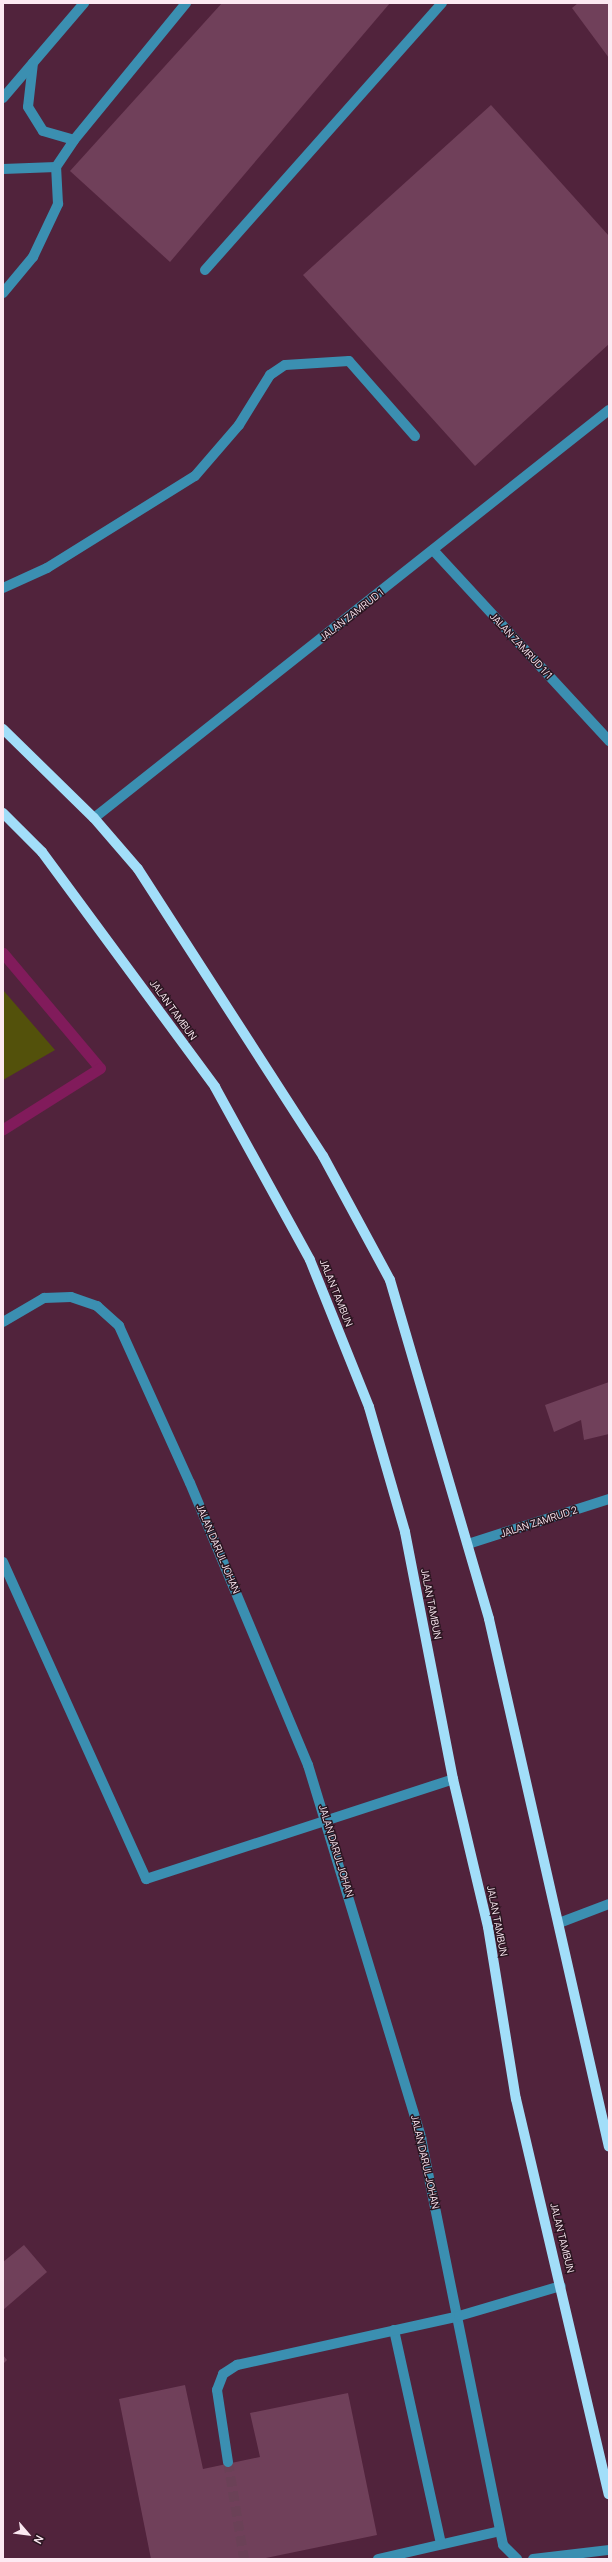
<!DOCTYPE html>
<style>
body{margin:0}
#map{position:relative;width:612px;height:2562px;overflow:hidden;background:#51233c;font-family:Manrope,sans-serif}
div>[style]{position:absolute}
.green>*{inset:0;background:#53510b}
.stream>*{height:11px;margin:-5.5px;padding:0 5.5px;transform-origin:5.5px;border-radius:5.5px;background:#811b5b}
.building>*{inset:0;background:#70405a}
.minor-tunnel>*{height:10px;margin-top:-5px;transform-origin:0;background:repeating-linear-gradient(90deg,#6b4157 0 10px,transparent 0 15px)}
.minor>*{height:10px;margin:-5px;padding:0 5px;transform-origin:5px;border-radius:5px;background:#3b8fb1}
.major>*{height:10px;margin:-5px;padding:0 5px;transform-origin:5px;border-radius:5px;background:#a2def9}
span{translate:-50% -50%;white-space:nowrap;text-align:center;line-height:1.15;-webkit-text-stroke:3px #2a1520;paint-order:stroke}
.street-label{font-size:10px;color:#fce9f2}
.frame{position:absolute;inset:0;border:4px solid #fce9f2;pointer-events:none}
.north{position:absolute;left:8px;top:2514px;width:40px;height:40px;-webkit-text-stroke:3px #2a1520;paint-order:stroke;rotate:118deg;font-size:11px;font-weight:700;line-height:16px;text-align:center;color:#fce9f2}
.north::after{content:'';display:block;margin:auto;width:14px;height:18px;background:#fce9f2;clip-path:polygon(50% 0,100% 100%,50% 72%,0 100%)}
</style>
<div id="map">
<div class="green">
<div style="clip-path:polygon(3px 990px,55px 1050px,3px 1080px)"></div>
</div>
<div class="stream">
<div style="left:3px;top:953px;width:150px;rotate:49.9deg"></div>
<div style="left:100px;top:1068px;width:115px;rotate:147.8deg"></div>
</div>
<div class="building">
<div style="clip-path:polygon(222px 3px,390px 3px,170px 262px,70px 171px)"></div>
<div style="clip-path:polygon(578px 3px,609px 3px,609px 58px,572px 8px)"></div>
<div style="clip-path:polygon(491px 105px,609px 236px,609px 344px,475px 466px,303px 275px)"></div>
<div style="clip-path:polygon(609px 1382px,609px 1434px,584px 1440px,581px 1420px,554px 1432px,545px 1405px)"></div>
<div style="clip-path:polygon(24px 2245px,47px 2272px,3px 2310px,3px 2262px)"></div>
<div style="clip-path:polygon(3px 2355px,7px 2360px,3px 2364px)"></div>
<div style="clip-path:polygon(185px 2385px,203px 2469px,260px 2457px,250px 2413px,348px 2393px,377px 2535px,261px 2559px,151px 2559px,119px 2399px)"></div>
</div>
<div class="minor-tunnel">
<div style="left:228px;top:2462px;width:98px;rotate:80.6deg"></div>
</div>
<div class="minor">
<div style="left:33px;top:63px;width:44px;rotate:96.5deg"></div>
<div style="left:28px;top:107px;width:28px;rotate:58deg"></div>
<div style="left:43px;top:131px;width:32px;rotate:16deg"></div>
<div style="left:3px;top:98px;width:125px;rotate:-49.5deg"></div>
<div style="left:3px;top:169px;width:53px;rotate:-2.2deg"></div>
<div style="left:56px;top:167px;width:32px;rotate:-56deg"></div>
<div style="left:74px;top:140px;width:177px;rotate:-50.7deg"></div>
<div style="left:205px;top:270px;width:357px;rotate:-48.4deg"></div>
<div style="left:3px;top:293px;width:47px;rotate:-50.2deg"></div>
<div style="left:33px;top:257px;width:59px;rotate:-64.7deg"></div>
<div style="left:58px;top:204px;width:37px;rotate:-93deg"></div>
<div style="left:433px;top:550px;width:260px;rotate:47.3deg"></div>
<div style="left:3px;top:588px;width:48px;rotate:-24.4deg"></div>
<div style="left:47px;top:568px;width:174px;rotate:-31.9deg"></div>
<div style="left:195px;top:476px;width:67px;rotate:-49.2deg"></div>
<div style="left:239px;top:425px;width:59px;rotate:-58.2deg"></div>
<div style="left:270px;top:375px;width:18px;rotate:-34deg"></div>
<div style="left:285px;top:365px;width:64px;rotate:-3.6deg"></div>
<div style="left:349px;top:361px;width:100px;rotate:48.7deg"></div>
<div style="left:94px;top:818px;width:657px;rotate:-38.39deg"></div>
<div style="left:3px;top:1322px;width:48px;rotate:-30.3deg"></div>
<div style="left:44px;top:1298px;width:27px;rotate:-2deg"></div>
<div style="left:71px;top:1297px;width:28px;rotate:19deg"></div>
<div style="left:97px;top:1306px;width:30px;rotate:42deg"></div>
<div style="left:119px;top:1326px;width:172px;rotate:65.7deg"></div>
<div style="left:190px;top:1483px;width:306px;rotate:67.3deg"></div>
<div style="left:308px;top:1765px;width:390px;rotate:73.1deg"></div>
<div style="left:421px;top:2138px;width:415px;rotate:78.6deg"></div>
<div style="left:503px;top:2545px;width:20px;rotate:45deg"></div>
<div style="left:468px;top:1544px;width:148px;rotate:-17.7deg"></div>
<div style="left:3px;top:1562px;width:348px;rotate:65.7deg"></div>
<div style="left:146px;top:1879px;width:323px;rotate:-18deg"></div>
<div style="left:559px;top:1923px;width:53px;rotate:-20.8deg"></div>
<div style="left:394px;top:2330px;width:219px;rotate:77.6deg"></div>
<div style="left:228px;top:2462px;width:73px;rotate:-98.7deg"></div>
<div style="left:217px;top:2390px;width:17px;rotate:-69deg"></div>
<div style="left:223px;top:2374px;width:17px;rotate:-33deg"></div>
<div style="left:237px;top:2365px;width:227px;rotate:-12.4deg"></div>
<div style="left:459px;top:2316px;width:106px;rotate:-16.4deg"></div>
<div style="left:378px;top:2559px;width:125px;rotate:-12.9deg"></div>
<div style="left:533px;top:2559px;width:77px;rotate:-6.8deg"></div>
</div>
<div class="major">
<div style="left:3px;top:729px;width:127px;rotate:44.4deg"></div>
<div style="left:94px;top:818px;width:67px;rotate:49.2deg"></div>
<div style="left:138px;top:869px;width:341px;rotate:57.2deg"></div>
<div style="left:323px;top:1156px;width:141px;rotate:61.6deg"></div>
<div style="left:390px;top:1280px;width:353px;rotate:73.7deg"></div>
<div style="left:489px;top:1619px;width:541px;rotate:77.2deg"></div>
<div style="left:3px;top:813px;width:55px;rotate:45deg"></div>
<div style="left:42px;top:852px;width:292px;rotate:53.6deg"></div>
<div style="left:215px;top:1087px;width:197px;rotate:61.2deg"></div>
<div style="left:310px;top:1260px;width:158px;rotate:68.1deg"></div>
<div style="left:369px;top:1407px;width:130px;rotate:73.9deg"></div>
<div style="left:405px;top:1532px;width:252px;rotate:79deg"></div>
<div style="left:453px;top:1779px;width:152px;rotate:76.7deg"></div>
<div style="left:488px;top:1927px;width:174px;rotate:80.8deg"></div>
<div style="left:516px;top:2099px;width:406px;rotate:76.8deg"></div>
</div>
<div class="street-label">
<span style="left:352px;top:615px;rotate:-38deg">JALAN ZAMRUD 1</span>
<span style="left:521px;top:646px;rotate:47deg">JALAN ZAMRUD 1/1</span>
<span style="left:173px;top:1010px;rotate:54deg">JALAN TAMBUN</span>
<span style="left:336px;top:1293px;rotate:68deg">JALAN TAMBUN</span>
<span style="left:539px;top:1522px;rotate:-18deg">JALAN ZAMRUD 2</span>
<span style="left:218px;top:1549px;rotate:67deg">JALAN DARUL JOHAN</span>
<span style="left:431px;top:1604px;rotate:79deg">JALAN TAMBUN</span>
<span style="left:336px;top:1851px;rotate:73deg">JALAN DARUL JOHAN</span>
<span style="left:497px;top:1921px;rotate:79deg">JALAN TAMBUN</span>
<span style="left:425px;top:2162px;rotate:77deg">JALAN DARUL JOHAN</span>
<span style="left:562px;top:2238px;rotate:76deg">JALAN TAMBUN</span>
</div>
<div class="frame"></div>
<div class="north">N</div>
</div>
